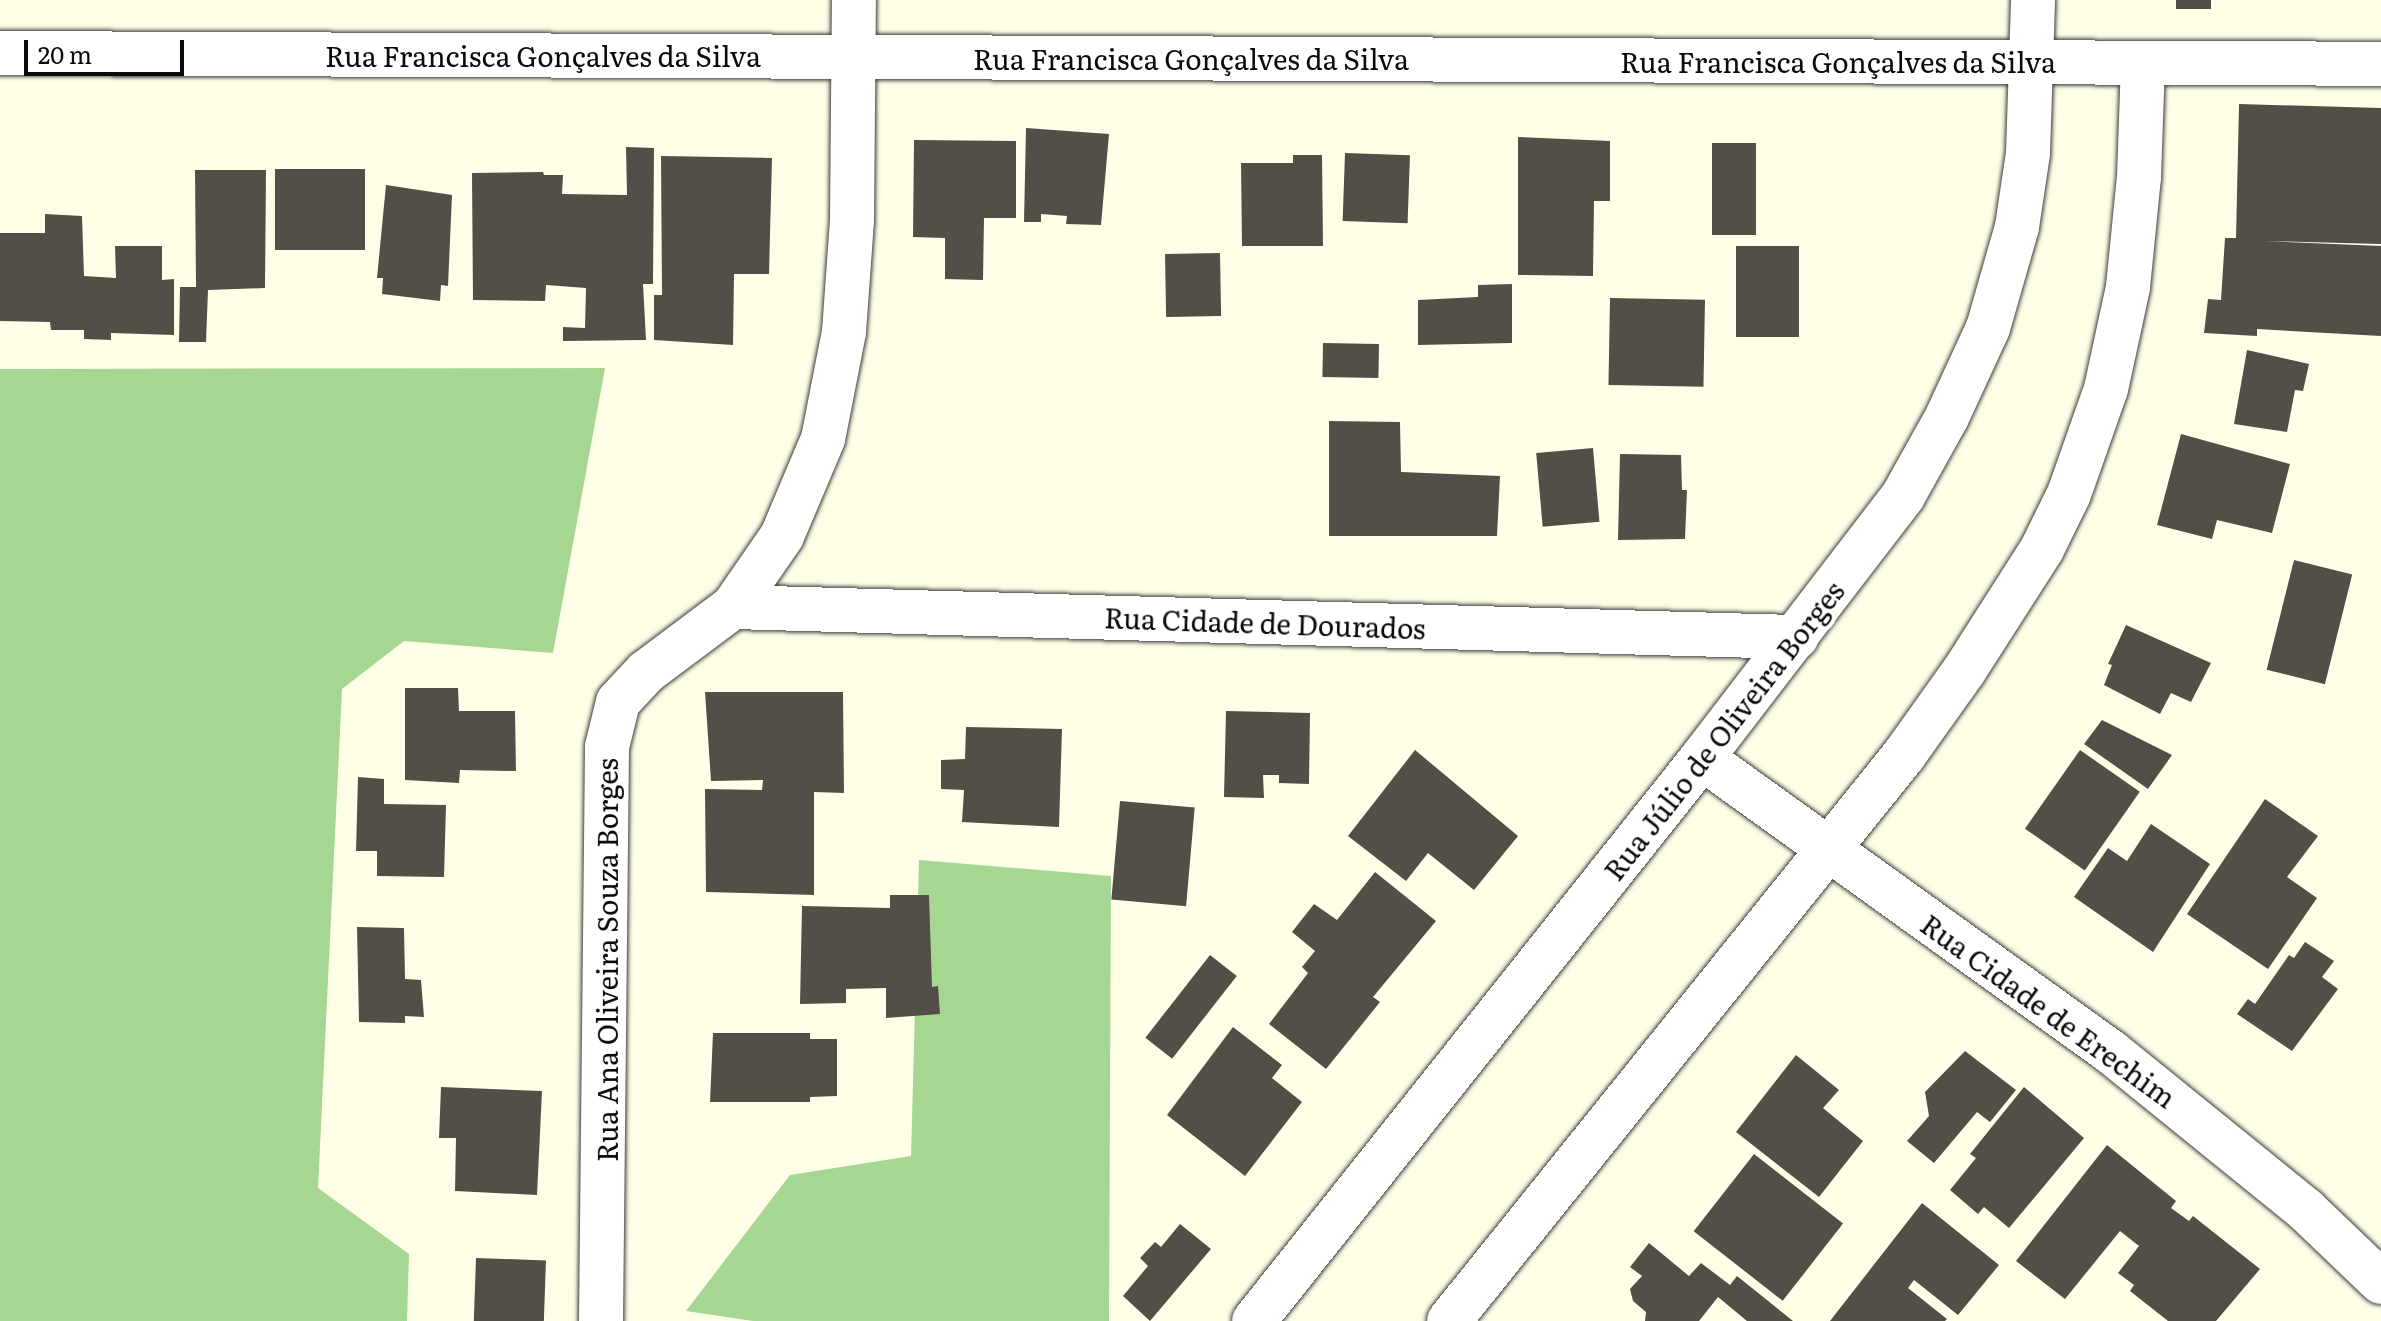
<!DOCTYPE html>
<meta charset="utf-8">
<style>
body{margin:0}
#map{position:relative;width:2381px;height:1321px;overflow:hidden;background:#ffffe8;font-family:Literata,serif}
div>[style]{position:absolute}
.forest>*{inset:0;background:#a5d793}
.building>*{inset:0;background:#534e47;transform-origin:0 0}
.roads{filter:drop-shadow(0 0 2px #3d3d3d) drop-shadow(0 0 2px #3d3d3d)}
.minor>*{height:44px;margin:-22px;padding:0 22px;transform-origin:22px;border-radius:22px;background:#fff}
span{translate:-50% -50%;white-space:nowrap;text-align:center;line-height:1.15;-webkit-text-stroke:8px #fff;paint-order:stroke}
.street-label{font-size:28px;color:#0a0a0a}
.scale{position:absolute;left:24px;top:40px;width:160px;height:36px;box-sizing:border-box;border:4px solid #0a0a0a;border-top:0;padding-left:10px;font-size:24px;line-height:28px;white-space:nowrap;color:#0a0a0a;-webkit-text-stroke:6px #fff;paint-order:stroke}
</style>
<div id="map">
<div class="forest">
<div style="clip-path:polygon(605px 368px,553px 653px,404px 641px,342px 689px,318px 1188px,409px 1254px,407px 1321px,0 1321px,0 369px)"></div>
<div style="clip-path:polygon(919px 860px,1111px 876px,1109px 1321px,753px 1321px,686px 1311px,790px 1175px,911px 1156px)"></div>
</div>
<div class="building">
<div style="left:2176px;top:0;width:35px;height:9px"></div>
<div style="clip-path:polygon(2239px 104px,2381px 108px,2381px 244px,2264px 241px,2381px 246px,2381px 336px,2257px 329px,2257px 336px,2204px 333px,2208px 299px,2221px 300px,2225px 238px,2236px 238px)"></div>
<div style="clip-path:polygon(1026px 128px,1109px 134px,1101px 225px,1066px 224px,1067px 216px,1041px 214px,1041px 222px,1024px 222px)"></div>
<div style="clip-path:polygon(1518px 137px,1610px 141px,1610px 201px,1594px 201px,1593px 276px,1518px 275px)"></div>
<div style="clip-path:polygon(914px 140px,1016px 141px,1016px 218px,984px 218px,983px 280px,945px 279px,945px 238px,913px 237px)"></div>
<div style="left:1712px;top:143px;width:44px;height:92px"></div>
<div style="clip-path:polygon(626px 147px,654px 148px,653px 284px,643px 284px,646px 340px,563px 341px,563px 327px,585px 328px,586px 288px,546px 285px,545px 301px,473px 300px,472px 173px,543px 172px,544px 175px,563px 175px,562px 194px,627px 195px)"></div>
<div style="left:1345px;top:153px;width:65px;height:68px;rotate:2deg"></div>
<div style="clip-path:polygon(1293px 155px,1322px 155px,1323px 246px,1242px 246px,1241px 163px,1293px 163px)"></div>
<div style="clip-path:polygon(661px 156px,772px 158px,769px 274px,734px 274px,733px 345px,654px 340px,654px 295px,662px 295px)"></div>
<div style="left:275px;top:169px;width:90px;height:81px"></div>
<div style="clip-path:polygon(195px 170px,266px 170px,265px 288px,208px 290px,206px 342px,179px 342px,180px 287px,196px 287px)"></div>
<div style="clip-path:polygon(386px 185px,452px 195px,448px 286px,441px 285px,440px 301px,382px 294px,383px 278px,377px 278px)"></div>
<div style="clip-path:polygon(45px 214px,82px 216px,84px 276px,116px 278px,115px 246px,162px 246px,162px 280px,174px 279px,174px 335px,111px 333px,111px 340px,84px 339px,84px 330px,51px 330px,50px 322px,0 321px,0 233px,45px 233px)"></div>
<div style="left:1736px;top:246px;width:63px;height:91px"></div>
<div style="left:1220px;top:253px;width:63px;height:55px;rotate:89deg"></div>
<div style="clip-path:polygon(1512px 284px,1512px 343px,1418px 345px,1418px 300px,1478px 297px,1478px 285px)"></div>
<div style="left:1610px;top:298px;width:95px;height:87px;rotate:1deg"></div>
<div style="left:1323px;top:343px;width:56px;height:34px;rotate:1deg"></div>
<div style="clip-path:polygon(2247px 350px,2309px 364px,2303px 391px,2295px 390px,2287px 432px,2234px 424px)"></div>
<div style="clip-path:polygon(1329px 421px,1400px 422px,1401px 472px,1500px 476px,1497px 536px,1329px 536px)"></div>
<div style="clip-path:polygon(2181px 434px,2290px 464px,2272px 533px,2217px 520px,2212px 539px,2157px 525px)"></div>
<div style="left:1593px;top:448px;width:74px;height:57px;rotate:85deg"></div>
<div style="clip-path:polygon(1620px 454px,1681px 455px,1682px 490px,1687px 490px,1685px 539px,1618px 540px)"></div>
<div style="left:2294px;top:560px;width:60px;height:113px;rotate:14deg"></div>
<div style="clip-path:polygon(2126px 625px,2211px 663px,2191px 702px,2171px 693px,2160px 714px,2104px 685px,2112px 665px,2108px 664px)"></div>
<div style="clip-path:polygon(405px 688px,458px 688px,459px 711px,515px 711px,516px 771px,460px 770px,459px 783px,405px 780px)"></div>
<div style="clip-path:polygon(705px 692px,843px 692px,844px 793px,814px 792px,814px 895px,706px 892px,705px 789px,762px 790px,763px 780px,711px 781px)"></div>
<div style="clip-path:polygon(1226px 711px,1310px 713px,1309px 784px,1279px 783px,1279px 775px,1263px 775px,1264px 798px,1224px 797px)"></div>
<div style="clip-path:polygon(2102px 720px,2172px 755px,2148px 789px,2084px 744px)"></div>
<div style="clip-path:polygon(966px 727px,1062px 729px,1059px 827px,962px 822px,964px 790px,941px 789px,941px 760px,965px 759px)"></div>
<div style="clip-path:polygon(1415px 750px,1518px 836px,1474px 890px,1428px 853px,1406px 881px,1348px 836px)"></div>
<div style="left:2080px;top:750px;width:73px;height:96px;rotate:35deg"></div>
<div style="clip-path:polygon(358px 777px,384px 779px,384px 804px,446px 805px,444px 877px,377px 876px,377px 851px,356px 851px)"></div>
<div style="clip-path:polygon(2265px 799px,2318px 836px,2287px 877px,2317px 898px,2268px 969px,2187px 914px)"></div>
<div style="left:1120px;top:801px;width:75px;height:99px;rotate:5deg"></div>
<div style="clip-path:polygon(2151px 824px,2210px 864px,2153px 952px,2074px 897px,2108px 848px,2127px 861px)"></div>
<div style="clip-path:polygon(1375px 872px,1436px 921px,1373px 997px,1380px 1002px,1326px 1069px,1269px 1024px,1308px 973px,1302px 967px,1315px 951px,1292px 932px,1314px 904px,1337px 920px)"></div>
<div style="clip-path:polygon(890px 895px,929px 895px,932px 987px,938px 986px,940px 1014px,886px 1018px,886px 988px,846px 989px,846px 1003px,800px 1004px,802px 906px,890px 908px)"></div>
<div style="clip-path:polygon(357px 927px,404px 928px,405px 979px,421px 980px,424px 1017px,405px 1016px,405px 1023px,359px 1022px)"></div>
<div style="clip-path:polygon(2305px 942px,2334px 961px,2322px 977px,2338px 989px,2292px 1051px,2237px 1014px,2248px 999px,2255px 1004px,2289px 955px,2294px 958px)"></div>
<div style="left:1210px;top:955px;width:34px;height:105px;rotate:38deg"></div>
<div style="clip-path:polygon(1233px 1027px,1282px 1065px,1272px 1078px,1302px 1102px,1245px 1176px,1167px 1115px)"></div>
<div style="clip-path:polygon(713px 1033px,810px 1033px,810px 1039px,837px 1039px,837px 1096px,810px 1097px,810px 1102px,710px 1102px)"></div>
<div style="clip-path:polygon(1965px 1051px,2016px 1090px,1990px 1122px,1977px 1112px,1934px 1163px,1907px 1141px,1929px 1116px,1925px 1092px)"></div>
<div style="clip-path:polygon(1796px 1055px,1839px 1090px,1823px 1108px,1863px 1141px,1819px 1197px,1736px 1132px)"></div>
<div style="clip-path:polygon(441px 1087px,542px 1091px,537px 1195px,455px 1191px,456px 1138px,439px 1138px)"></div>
<div style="clip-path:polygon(2024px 1087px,2084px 1138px,2009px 1228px,1984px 1207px,1978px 1214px,1950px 1190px,1976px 1158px,1970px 1154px)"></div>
<div style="clip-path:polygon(2107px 1145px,2176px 1201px,2171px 1208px,2189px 1221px,2193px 1216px,2260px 1269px,2216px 1321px,2168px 1321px,2130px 1291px,2134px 1285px,2118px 1273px,2139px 1246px,2120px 1231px,2065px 1299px,2016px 1261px)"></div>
<div style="left:1754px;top:1154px;width:113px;height:98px;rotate:38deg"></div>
<div style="clip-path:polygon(1922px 1203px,1999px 1265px,1958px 1315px,1914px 1280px,1908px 1288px,1947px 1319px,1945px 1321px,1830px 1321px)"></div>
<div style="clip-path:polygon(1180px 1224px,1211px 1249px,1150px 1321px,1123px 1296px,1148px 1266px,1140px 1258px,1155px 1242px,1161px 1247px)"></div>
<div style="clip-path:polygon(1649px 1243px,1689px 1276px,1701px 1263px,1730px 1285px,1737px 1276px,1793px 1321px,1747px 1321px,1718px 1297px,1699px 1321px,1645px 1321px,1646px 1312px,1633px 1301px,1630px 1289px,1642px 1276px,1630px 1267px)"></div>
<div style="left:476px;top:1258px;width:70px;height:63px;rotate:2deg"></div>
</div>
<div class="roads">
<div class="minor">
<div style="left:0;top:53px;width:2381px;rotate:0.26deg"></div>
<div style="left:733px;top:607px;width:1064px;rotate:1.62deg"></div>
<div style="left:1702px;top:758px;width:504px;rotate:35.71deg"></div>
<div style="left:2111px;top:1052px;width:251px;rotate:39deg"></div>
<div style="left:2306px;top:1210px;width:104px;rotate:43.8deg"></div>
<div style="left:601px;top:1321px;width:574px;rotate:-89.4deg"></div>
<div style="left:607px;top:747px;width:46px;rotate:-76.3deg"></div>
<div style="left:618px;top:702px;width:41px;rotate:-47deg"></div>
<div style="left:646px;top:672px;width:109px;rotate:-36.8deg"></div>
<div style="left:733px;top:607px;width:86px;rotate:-55.4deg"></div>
<div style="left:782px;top:536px;width:105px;rotate:-67.1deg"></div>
<div style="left:823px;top:439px;width:109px;rotate:-78.9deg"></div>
<div style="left:844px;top:332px;width:112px;rotate:-85.9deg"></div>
<div style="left:852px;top:220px;width:220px;rotate:-89.5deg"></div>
<div style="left:1254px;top:1321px;width:719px;rotate:-51.49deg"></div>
<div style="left:1702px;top:758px;width:330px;rotate:-52.5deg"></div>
<div style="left:1903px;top:496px;width:90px;rotate:-60.9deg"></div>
<div style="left:1947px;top:417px;width:98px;rotate:-65.3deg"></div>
<div style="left:1988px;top:328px;width:105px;rotate:-74deg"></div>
<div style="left:2017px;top:227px;width:75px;rotate:-81.5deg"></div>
<div style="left:2028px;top:153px;width:153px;rotate:-88.1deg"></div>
<div style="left:1449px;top:1321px;width:726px;rotate:-51.2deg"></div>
<div style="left:1904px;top:755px;width:103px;rotate:-54.5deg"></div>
<div style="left:1964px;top:671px;width:145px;rotate:-57.4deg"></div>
<div style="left:2042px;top:549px;width:61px;rotate:-63.9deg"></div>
<div style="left:2069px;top:494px;width:111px;rotate:-70.6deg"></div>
<div style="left:2106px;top:389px;width:104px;rotate:-77.8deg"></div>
<div style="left:2128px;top:287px;width:111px;rotate:-84.3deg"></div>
<div style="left:2139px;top:177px;width:114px;rotate:-88deg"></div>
</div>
</div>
<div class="street-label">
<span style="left:543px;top:55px">Rua Francisca Gonçalves da Silva</span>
<span style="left:1191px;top:58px">Rua Francisca Gonçalves da Silva</span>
<span style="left:1838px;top:61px">Rua Francisca Gonçalves da Silva</span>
<span style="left:1265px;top:622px;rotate:2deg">Rua Cidade de Dourados</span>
<span style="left:1723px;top:730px;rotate:-52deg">Rua Júlio de Oliveira Borges</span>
<span style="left:606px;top:960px;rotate:-90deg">Rua Ana Oliveira Souza Borges</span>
<span style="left:2049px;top:1010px;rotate:36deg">Rua Cidade de Erechim</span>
</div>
<div class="scale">20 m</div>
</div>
